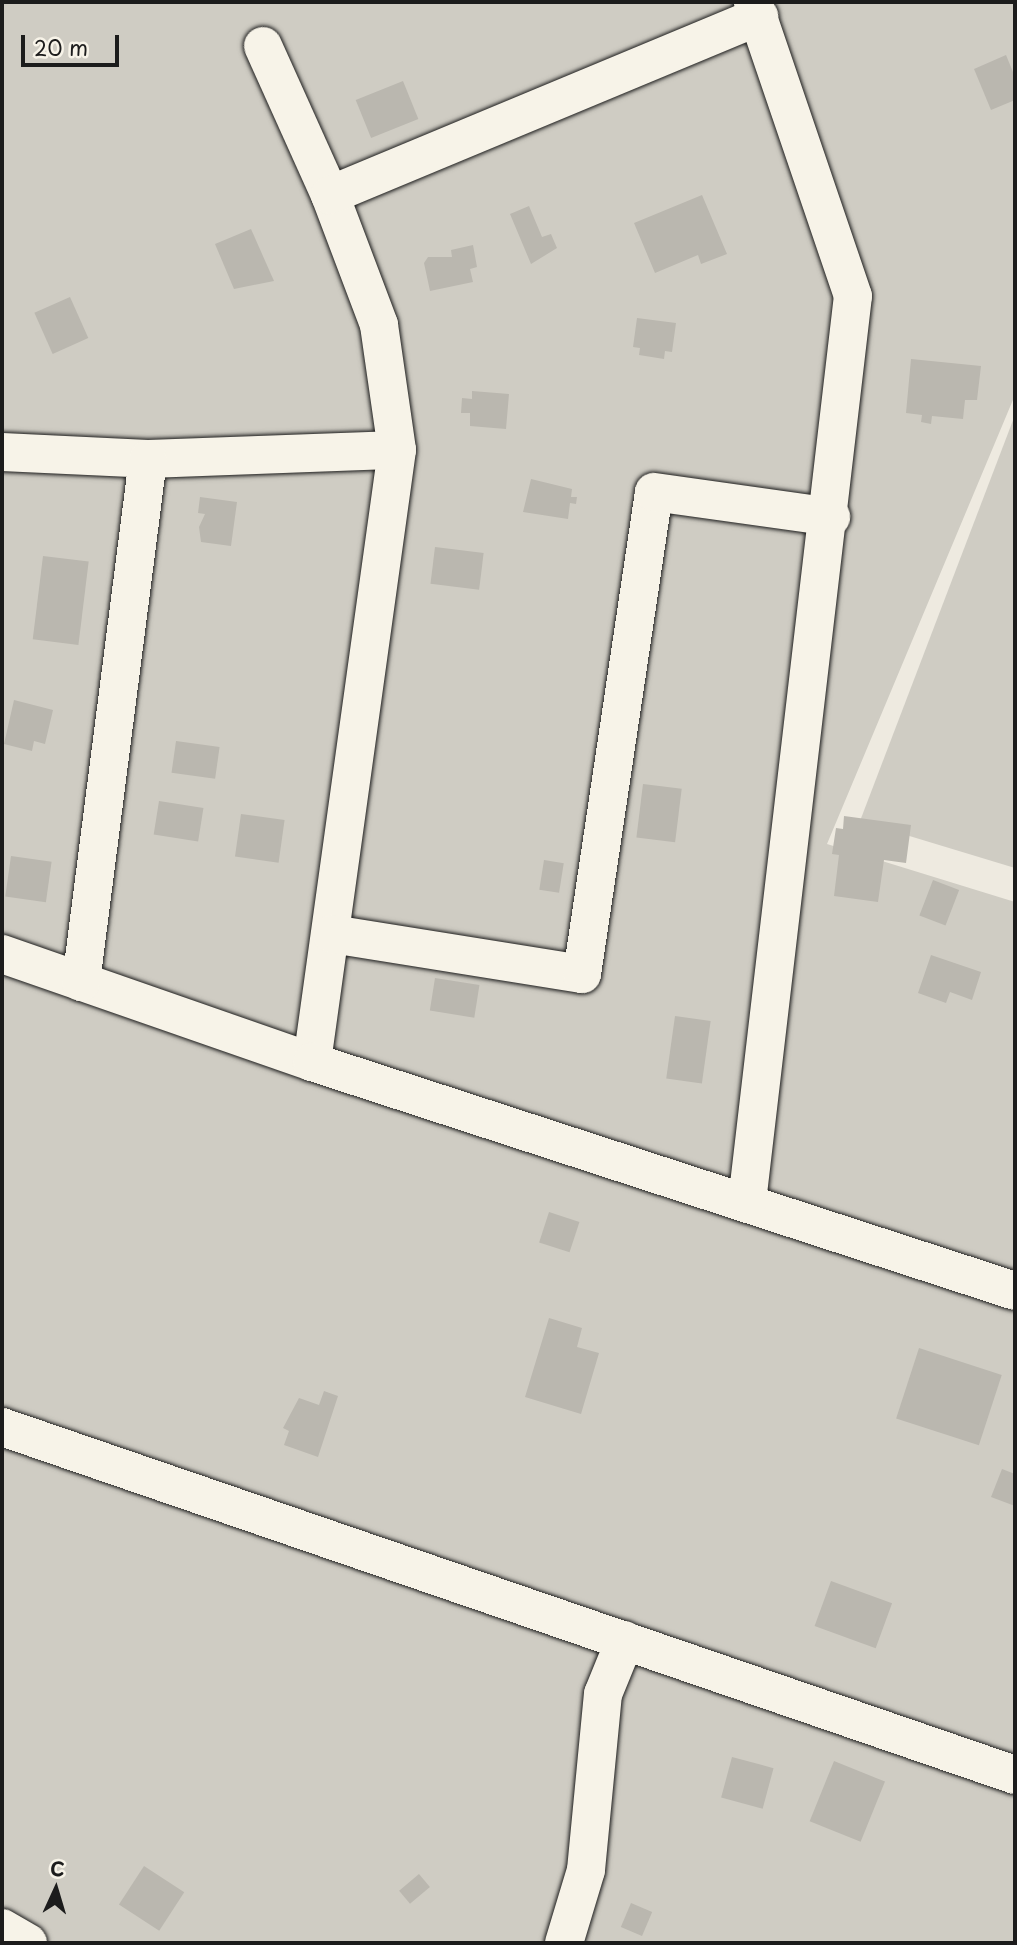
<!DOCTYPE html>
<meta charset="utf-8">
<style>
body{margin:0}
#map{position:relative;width:1017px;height:1945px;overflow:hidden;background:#eeeae0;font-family:"Playpen Sans",sans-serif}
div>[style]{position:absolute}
.green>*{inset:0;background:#cfccc3}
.building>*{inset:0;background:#bab7af;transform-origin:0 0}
.roads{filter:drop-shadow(0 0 2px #1c1c1c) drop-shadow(0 0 2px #1c1c1c)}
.minor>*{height:38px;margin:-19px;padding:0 19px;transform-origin:19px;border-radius:19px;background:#f7f3e8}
span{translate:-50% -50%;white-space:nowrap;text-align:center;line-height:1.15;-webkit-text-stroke:5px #f7f3e8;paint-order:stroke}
.frame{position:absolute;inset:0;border:4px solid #1c1c1c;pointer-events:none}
.north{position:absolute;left:21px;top:1854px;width:70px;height:70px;-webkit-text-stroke:5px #f7f3e8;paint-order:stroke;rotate:4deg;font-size:19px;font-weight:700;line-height:28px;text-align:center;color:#1c1c1c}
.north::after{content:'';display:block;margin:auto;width:24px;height:32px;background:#1c1c1c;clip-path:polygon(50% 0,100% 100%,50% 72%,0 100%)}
.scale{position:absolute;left:21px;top:35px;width:98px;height:32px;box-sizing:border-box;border:4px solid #1c1c1c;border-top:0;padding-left:9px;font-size:21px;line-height:24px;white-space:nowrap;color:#1c1c1c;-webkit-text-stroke:5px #f7f3e8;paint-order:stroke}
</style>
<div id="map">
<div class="green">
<div style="clip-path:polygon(2px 2px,1015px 2px,1015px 395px,827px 844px,1015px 902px,1015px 1943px,2px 1943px)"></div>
<div style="clip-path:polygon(1015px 415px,1015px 868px,860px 821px)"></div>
</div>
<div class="building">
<div style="clip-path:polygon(1006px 55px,1015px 77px,1015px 100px,991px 110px,974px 69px)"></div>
<div style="left:403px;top:81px;width:41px;height:51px;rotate:68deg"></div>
<div style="clip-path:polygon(702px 195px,727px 254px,701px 264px,698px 255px,655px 273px,634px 223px)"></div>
<div style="clip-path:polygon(529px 206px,542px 237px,551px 234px,557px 248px,531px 264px,510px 214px)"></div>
<div style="clip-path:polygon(251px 229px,274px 281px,234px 289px,215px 244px)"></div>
<div style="clip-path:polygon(473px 245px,477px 267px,470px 269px,473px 282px,430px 291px,424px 263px,428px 257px,452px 257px,451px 250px)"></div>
<div style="left:70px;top:297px;width:45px;height:39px;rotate:66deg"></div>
<div style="clip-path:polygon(637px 318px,676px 323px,672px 352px,665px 351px,664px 359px,639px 355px,640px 348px,633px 347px)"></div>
<div style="clip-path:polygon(911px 359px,981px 366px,977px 400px,965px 400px,963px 419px,932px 416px,931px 424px,921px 422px,922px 415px,906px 413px)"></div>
<div style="clip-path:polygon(472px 391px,509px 394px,506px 429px,470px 426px,470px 413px,461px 413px,462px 398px,472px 399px)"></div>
<div style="clip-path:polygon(531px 479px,572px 489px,571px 497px,577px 497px,576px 504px,570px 503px,568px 519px,523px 512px)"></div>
<div style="clip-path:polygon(200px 497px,237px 502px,231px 546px,201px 542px,199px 527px,205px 514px,198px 513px)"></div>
<div style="left:435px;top:547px;width:49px;height:37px;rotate:7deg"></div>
<div style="left:43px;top:556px;width:46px;height:84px;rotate:7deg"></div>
<div style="clip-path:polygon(14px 700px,53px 710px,45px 744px,34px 741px,32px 751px,4px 744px)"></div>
<div style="left:176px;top:741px;width:44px;height:32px;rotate:8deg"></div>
<div style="left:643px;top:784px;width:39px;height:54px;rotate:7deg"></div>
<div style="left:159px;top:801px;width:45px;height:34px;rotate:9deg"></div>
<div style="left:241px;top:814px;width:44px;height:43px;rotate:8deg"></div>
<div style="clip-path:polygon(844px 816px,911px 825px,906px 863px,884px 860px,878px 902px,834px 896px,839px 855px,832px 854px,836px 828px,843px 829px)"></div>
<div style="left:11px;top:856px;width:41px;height:41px;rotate:8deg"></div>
<div style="left:544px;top:860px;width:20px;height:30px;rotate:9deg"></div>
<div style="left:933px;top:880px;width:28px;height:38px;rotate:21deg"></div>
<div style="clip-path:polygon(931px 955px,981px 972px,972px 1000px,950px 992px,946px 1003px,918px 993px)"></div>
<div style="left:435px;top:978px;width:45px;height:33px;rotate:9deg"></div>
<div style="left:675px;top:1016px;width:36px;height:63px;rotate:8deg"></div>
<div style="left:549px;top:1212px;width:32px;height:32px;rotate:18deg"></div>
<div style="clip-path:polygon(549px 1318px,582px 1328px,577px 1347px,599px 1353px,581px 1414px,525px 1397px)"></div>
<div style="left:919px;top:1348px;width:87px;height:74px;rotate:18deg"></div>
<div style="clip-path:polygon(324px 1391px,338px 1396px,318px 1457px,284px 1445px,289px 1431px,283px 1428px,299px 1398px,319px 1405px)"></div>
<div style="clip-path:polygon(1002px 1469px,1015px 1474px,1015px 1506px,991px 1497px)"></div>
<div style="left:831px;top:1581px;width:65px;height:48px;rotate:20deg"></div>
<div style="left:732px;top:1757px;width:43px;height:42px;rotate:15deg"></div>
<div style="left:834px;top:1761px;width:55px;height:65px;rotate:22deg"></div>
<div style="left:144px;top:1866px;width:48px;height:46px;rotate:33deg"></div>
<div style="left:419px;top:1874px;width:17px;height:26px;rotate:50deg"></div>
<div style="left:631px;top:1903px;width:23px;height:26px;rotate:23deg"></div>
</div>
<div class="roads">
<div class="minor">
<div style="left:263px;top:46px;width:163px;rotate:65.8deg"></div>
<div style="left:330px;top:195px;width:139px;rotate:69.3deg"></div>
<div style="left:379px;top:325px;width:126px;rotate:81.8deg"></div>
<div style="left:397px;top:450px;width:618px;rotate:97.91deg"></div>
<div style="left:330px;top:195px;width:465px;rotate:-22.6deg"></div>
<div style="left:2px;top:452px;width:146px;rotate:2.7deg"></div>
<div style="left:148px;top:459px;width:249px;rotate:-2.1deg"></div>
<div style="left:332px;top:934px;width:253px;rotate:9.1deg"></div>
<div style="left:582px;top:974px;width:487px;rotate:-81.5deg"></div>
<div style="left:654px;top:492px;width:179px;rotate:8deg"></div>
<div style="left:2px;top:954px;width:328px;rotate:19.2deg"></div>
<div style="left:312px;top:1062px;width:739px;rotate:18.04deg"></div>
<div style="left:81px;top:982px;width:527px;rotate:-82.7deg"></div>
<div style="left:747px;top:1202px;width:912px;rotate:-83.33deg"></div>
<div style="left:853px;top:296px;width:311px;rotate:-108.8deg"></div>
<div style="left:2px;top:1427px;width:1071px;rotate:18.96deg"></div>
<div style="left:2px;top:1928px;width:30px;rotate:30deg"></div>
<div style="left:564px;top:1943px;width:76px;rotate:-73.2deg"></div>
<div style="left:586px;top:1870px;width:177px;rotate:-84.5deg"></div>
<div style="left:603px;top:1694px;width:58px;rotate:-67.8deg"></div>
</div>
</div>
<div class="frame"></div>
<div class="north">С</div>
<div class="scale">20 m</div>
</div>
